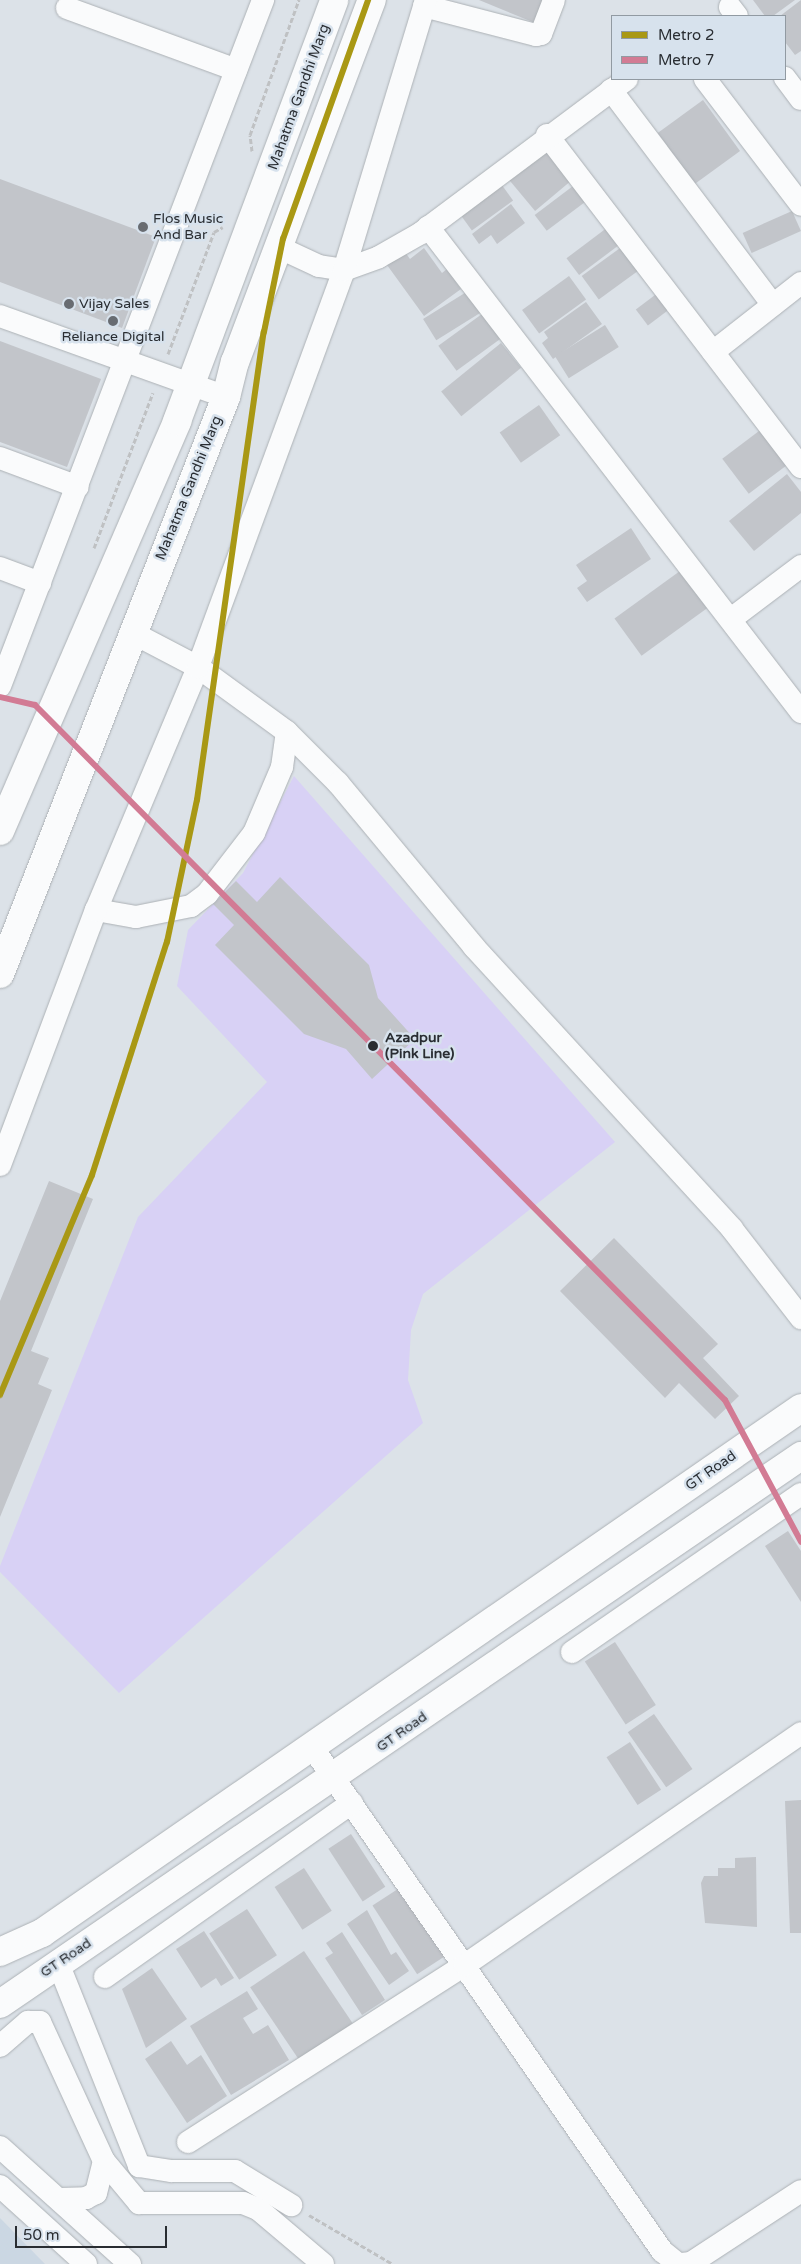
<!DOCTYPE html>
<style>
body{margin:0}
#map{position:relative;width:801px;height:2264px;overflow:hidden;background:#dce2e8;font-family:"Varela Round",sans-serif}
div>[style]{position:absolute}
.built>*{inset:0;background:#cbd7e3}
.green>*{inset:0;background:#d8d1f5}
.building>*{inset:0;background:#c2c5ca;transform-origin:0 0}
.path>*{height:3px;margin-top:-1.5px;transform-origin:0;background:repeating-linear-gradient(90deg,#bfc1c3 0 5px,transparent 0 7.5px)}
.roads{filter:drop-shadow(0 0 1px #acb1b5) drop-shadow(0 0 1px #acb1b5)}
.minor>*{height:22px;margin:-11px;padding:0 11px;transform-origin:11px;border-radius:11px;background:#fafbfc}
.major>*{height:28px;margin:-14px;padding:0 14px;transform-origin:14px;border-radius:14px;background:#fafbfc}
.metro-1>*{height:6px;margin:-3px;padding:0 3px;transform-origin:3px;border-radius:3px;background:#a99814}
.metro-2>*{height:6px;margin:-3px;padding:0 3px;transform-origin:3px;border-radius:3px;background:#d27b94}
.dots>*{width:14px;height:14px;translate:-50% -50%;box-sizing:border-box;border:2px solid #d7e2ed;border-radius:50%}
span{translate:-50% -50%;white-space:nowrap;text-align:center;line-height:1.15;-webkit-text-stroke:5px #d7e2ed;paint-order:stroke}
.street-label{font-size:14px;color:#292d32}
.poi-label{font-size:14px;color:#292d32}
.left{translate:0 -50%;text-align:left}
.stop-label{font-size:14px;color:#292d32;font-weight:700}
.legend{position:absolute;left:611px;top:15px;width:175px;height:65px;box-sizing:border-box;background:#d7e2ed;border:1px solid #919aa2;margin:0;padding:6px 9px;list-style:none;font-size:15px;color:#292d32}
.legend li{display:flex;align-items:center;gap:10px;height:25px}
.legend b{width:25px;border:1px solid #919aa2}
.scale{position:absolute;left:15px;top:2226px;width:152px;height:22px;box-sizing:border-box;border:2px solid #292d32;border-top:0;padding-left:6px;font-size:15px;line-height:18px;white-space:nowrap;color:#292d32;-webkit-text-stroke:4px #d7e2ed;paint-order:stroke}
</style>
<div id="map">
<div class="built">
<div style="clip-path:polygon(0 2218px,45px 2264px,0 2264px)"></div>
</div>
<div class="green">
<div style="clip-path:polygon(294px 776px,615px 1142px,423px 1294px,411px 1330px,408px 1380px,423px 1423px,119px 1693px,0 1572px,0 1566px,138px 1217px,267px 1082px,177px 986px,188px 930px,243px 873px)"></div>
</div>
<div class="building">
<div style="clip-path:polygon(479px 0,550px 0,540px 25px)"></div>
<div style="clip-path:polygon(753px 0,795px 0,773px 16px,765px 16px)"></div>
<div style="clip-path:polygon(801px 0,801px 51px,795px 55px,785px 42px,785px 16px,780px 16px)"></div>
<div style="left:703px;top:100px;width:63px;height:56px;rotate:54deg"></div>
<div style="left:546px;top:143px;width:45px;height:52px;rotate:50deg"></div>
<div style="clip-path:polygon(0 179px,156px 237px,122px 328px,0 282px)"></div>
<div style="left:499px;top:181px;width:24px;height:51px;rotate:54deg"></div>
<div style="left:577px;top:183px;width:20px;height:53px;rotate:53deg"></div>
<div style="clip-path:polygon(511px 204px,525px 223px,497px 244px,491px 235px,479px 244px,472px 234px)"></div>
<div style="left:792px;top:211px;width:22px;height:54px;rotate:66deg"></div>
<div style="left:608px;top:227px;width:21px;height:52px;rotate:53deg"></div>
<div style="left:627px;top:243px;width:29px;height:56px;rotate:54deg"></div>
<div style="clip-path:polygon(424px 248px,442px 273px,447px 269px,461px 289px,424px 316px,387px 265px,405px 252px,410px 259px)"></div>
<div style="left:569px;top:276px;width:29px;height:58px;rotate:54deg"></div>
<div style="left:468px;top:291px;width:25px;height:53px;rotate:58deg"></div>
<div style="left:659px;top:292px;width:20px;height:29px;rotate:53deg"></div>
<div style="clip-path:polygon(586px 302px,602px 324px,553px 359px,542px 343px,548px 338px,544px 332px)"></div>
<div style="left:482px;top:314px;width:31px;height:54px;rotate:54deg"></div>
<div style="left:605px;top:325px;width:26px;height:59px;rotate:58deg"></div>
<div style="clip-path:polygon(0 341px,101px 379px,67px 467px,0 442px)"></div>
<div style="left:501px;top:343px;width:32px;height:77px;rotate:51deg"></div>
<div style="left:539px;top:405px;width:37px;height:48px;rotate:55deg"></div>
<div style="left:763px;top:428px;width:44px;height:51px;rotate:53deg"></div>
<div style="clip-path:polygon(787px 474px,801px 492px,801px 513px,754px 551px,729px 521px)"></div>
<div style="clip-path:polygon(631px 528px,651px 559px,587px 602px,577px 588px,587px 581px,576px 565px)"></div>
<div style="left:680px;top:571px;width:46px;height:81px;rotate:54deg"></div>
<div style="clip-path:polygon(280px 877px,369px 965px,378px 998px,415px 1039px,372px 1079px,346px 1049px,304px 1034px,215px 945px,234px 925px,213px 904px,236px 881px,257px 902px)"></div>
<div style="clip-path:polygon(49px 1181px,93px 1199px,31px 1351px,49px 1358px,38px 1384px,52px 1390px,0 1517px,0 1301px)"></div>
<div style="clip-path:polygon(614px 1238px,718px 1344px,703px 1358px,739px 1396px,715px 1419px,679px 1383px,665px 1398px,560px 1291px)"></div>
<div style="clip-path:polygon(788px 1531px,801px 1551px,801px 1602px,765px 1546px)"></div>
<div style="left:615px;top:1642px;width:75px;height:36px;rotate:57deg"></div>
<div style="left:654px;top:1714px;width:67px;height:32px;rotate:55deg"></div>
<div style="left:630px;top:1742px;width:57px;height:28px;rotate:57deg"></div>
<div style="clip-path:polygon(801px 1800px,801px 1933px,790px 1933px,785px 1801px)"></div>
<div style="left:351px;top:1834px;width:63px;height:27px;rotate:57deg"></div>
<div style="clip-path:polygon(756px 1857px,757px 1927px,705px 1923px,701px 1883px,704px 1876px,718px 1876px,718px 1868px,735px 1868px,735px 1858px)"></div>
<div style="left:304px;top:1868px;width:51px;height:35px;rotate:57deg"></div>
<div style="left:401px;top:1887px;width:82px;height:34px;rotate:57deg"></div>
<div style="left:247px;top:1909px;width:55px;height:45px;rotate:57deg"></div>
<div style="clip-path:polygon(367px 1910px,391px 1955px,396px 1952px,409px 1971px,389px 1985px,347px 1924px)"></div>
<div style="clip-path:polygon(204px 1931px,234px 1978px,221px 1986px,216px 1978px,201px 1988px,176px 1949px)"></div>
<div style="clip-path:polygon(342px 1932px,385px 2000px,362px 2015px,325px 1958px,333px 1953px,326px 1943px)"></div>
<div style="left:304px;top:1951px;width:87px;height:65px;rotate:56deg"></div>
<div style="clip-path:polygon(152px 1968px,187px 2019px,146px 2048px,122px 1989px)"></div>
<div style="clip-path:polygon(247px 1991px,258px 2009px,243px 2018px,253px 2034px,268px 2025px,289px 2060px,231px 2095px,190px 2026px)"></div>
<div style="clip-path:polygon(171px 2041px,187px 2065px,201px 2055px,227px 2096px,187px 2123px,145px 2059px)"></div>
</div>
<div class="path">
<div style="left:252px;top:151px;width:16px;rotate:-97deg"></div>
<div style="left:250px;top:135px;width:144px;rotate:-70.1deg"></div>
<div style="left:168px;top:354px;width:130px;rotate:-69.3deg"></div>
<div style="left:214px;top:232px;width:10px;rotate:-29deg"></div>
<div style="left:94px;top:548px;width:166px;rotate:-69.2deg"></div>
<div style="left:309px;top:2215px;width:97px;rotate:30.3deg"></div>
</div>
<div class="roads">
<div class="minor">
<div style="left:424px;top:6px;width:116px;rotate:14.5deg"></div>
<div style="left:536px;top:35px;width:5px;rotate:-11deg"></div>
<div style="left:541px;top:34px;width:36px;rotate:-69deg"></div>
<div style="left:730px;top:7px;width:11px;rotate:52deg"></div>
<div style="left:67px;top:8px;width:180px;rotate:20.1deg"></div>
<div style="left:785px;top:78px;width:26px;rotate:53deg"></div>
<div style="left:705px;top:79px;width:158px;rotate:52.7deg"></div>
<div style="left:611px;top:90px;width:269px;rotate:53deg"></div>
<div style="left:547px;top:135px;width:418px;rotate:52.6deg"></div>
<div style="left:428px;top:227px;width:612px;rotate:52.44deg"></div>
<div style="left:278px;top:247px;width:45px;rotate:24.9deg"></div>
<div style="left:319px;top:266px;width:25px;rotate:9deg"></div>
<div style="left:344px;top:270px;width:37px;rotate:-20deg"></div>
<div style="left:379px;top:257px;width:48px;rotate:-29.7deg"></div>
<div style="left:421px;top:233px;width:257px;rotate:-36.8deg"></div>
<div style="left:0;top:316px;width:240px;rotate:19.7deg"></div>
<div style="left:713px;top:352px;width:112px;rotate:-38.1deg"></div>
<div style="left:0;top:458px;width:83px;rotate:20.4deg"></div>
<div style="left:0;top:568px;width:43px;rotate:20.6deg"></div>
<div style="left:731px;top:619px;width:88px;rotate:-37.1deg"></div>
<div style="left:131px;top:632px;width:76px;rotate:27.6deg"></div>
<div style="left:198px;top:667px;width:110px;rotate:36.1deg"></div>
<div style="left:287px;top:732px;width:72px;rotate:45deg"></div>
<div style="left:338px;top:783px;width:213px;rotate:50.3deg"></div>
<div style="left:474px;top:947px;width:382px;rotate:47.5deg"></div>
<div style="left:732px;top:1229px;width:113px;rotate:52.2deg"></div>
<div style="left:0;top:686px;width:735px;rotate:-69.02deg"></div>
<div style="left:96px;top:910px;width:41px;rotate:9.9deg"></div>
<div style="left:136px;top:917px;width:56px;rotate:-11.3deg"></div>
<div style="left:191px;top:906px;width:20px;rotate:-37deg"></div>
<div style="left:207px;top:894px;width:77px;rotate:-52.4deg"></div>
<div style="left:254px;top:833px;width:72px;rotate:-67deg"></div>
<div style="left:282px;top:767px;width:35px;rotate:-82deg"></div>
<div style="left:0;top:1165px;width:272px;rotate:-69.4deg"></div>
<div style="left:96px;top:910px;width:264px;rotate:-67.2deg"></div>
<div style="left:198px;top:667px;width:423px;rotate:-69.8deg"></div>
<div style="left:344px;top:270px;width:282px;rotate:-73.1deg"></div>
<div style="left:572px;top:1652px;width:278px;rotate:-34.6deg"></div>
<div style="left:312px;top:1747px;width:614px;rotate:55.22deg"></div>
<div style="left:662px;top:2251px;width:21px;rotate:39deg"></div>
<div style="left:58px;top:1963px;width:219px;rotate:68.2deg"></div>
<div style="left:139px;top:2166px;width:33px;rotate:9deg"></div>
<div style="left:172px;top:2171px;width:63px"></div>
<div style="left:235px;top:2171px;width:66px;rotate:31.3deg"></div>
<div style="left:105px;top:1977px;width:302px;rotate:-35.2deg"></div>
<div style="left:0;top:2046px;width:37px;rotate:-41deg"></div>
<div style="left:28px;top:2022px;width:12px"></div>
<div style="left:40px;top:2022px;width:153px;rotate:65.3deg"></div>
<div style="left:104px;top:2161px;width:55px;rotate:50.2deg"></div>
<div style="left:139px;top:2203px;width:104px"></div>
<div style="left:243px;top:2203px;width:16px;rotate:22deg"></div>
<div style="left:258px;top:2209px;width:85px;rotate:40.2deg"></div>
<div style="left:188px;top:2142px;width:329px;rotate:-32.6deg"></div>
<div style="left:465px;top:1965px;width:408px;rotate:-34.6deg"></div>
<div style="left:0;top:2147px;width:175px;rotate:42deg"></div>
<div style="left:0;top:2186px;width:116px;rotate:42.2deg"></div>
<div style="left:61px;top:2199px;width:25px;rotate:-2deg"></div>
<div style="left:86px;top:2198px;width:11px;rotate:-27deg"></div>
<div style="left:96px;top:2193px;width:33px;rotate:-76deg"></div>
<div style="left:682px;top:2264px;width:9px;rotate:-6deg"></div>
<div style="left:691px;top:2263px;width:131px;rotate:-33.2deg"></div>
</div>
<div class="major">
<div style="left:0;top:831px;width:447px;rotate:-66.6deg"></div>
<div style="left:177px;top:421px;width:449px;rotate:-69.5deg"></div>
<div style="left:0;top:974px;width:620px;rotate:-68.61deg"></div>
<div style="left:226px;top:397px;width:36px;rotate:-76deg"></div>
<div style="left:235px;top:362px;width:387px;rotate:-69.3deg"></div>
<div style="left:0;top:1952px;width:46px;rotate:-24.3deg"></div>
<div style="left:42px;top:1933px;width:923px;rotate:-34.67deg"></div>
<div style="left:0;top:2004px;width:971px;rotate:-34.38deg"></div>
</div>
</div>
<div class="metro-1">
<div style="left:0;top:1395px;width:238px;rotate:-67.3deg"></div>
<div style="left:92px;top:1175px;width:245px;rotate:-72.2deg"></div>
<div style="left:167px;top:942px;width:145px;rotate:-78.1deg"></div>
<div style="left:197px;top:800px;width:473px;rotate:-81.9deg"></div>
<div style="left:264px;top:332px;width:95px;rotate:-78.5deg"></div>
<div style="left:283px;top:239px;width:254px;rotate:-70.4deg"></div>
</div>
<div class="metro-2">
<div style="left:0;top:697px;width:36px;rotate:13deg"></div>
<div style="left:35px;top:705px;width:979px;rotate:45.21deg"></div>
<div style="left:725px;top:1400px;width:161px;rotate:61.8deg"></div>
</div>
<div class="dots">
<div style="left:143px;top:227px;background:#686c72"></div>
<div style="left:69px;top:304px;background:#686c72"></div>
<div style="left:113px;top:321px;background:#686c72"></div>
<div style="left:373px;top:1046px;background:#292d32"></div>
</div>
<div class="street-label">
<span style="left:299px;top:97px;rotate:-70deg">Mahatma Gandhi Marg</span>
<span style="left:189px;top:488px;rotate:-68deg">Mahatma Gandhi Marg</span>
<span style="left:711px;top:1471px;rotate:-35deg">GT Road</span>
<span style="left:402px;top:1732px;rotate:-35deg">GT Road</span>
<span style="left:66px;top:1958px;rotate:-34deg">GT Road</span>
</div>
<div class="poi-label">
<span class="left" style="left:153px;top:227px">Flos Music<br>And Bar</span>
<span class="left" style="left:79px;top:304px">Vijay Sales</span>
<span style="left:113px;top:337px">Reliance Digital</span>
</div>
<div class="stop-label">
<span class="left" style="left:385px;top:1046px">Azadpur<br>(Pink Line)</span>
</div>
<ul class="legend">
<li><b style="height:6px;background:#a99814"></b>Metro 2</li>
<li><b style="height:6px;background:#d27b94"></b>Metro 7</li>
</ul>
<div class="scale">50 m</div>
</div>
